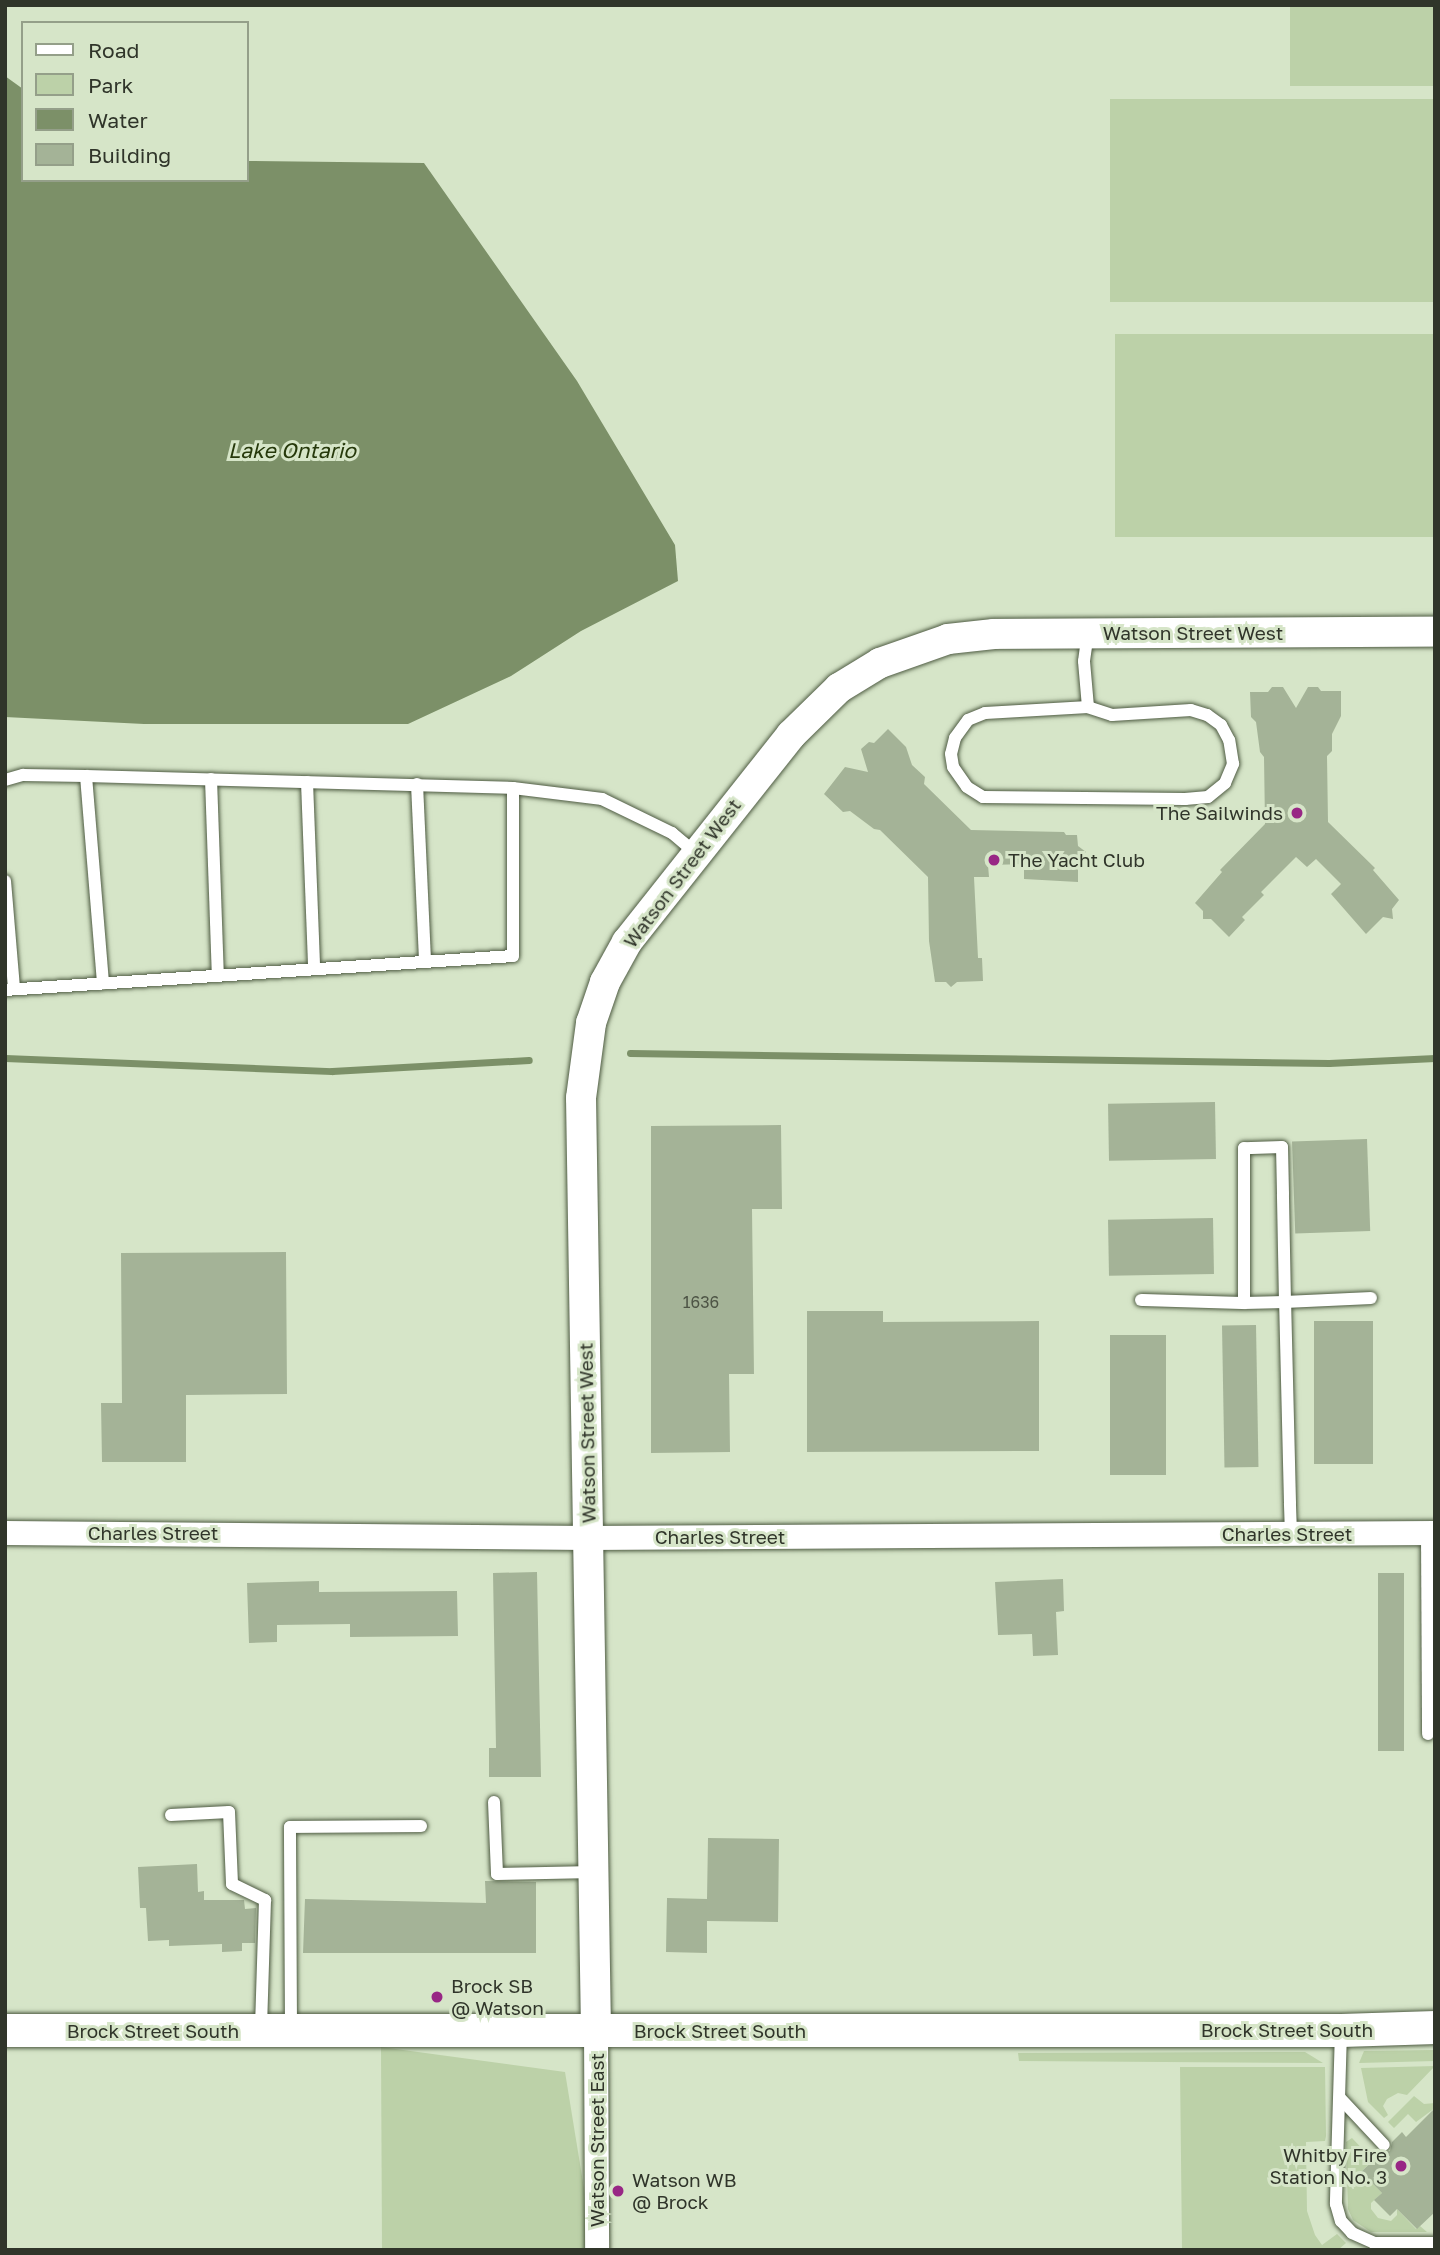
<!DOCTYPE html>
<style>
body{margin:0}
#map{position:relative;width:1440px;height:2255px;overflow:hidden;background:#d6e5c8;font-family:"Golos Text",sans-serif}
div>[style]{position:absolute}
.green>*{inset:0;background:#bcd1a8;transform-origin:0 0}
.water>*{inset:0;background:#7c9068}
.stream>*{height:7px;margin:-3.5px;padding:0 3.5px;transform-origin:3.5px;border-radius:3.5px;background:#7c9068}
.building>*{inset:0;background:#a4b397;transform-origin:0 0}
.roads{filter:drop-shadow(0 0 2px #4e5b42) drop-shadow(0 0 2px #4e5b42)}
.service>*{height:12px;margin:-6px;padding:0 6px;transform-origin:6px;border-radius:6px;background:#fff}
.minor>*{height:24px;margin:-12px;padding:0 12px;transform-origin:12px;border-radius:12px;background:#fff}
.tertiary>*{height:30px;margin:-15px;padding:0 15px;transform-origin:15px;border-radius:15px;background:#fff}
.secondary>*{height:33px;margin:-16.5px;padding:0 16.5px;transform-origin:16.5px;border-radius:16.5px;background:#fff}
.dots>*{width:19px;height:19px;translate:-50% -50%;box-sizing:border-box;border:4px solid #d6e5c8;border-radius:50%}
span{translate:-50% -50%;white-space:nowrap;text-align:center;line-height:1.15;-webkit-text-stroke:6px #d6e5c8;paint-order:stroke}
.number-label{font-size:16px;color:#4d5445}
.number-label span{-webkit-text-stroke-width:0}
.street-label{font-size:19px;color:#30352a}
.poi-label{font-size:19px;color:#30352a}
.right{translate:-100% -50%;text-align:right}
.left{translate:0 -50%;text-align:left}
.water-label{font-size:21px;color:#26390b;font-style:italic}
.frame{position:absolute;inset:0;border:7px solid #30352a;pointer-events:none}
.legend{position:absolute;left:21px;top:21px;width:228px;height:161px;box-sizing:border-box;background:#d6e5c8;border:2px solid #949f89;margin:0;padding:9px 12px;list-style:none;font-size:21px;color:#30352a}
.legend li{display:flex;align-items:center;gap:14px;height:35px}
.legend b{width:35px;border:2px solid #949f89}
</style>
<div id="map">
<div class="green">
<div style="left:1290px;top:5px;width:145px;height:81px"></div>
<div style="left:1435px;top:99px;width:203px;height:325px;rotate:90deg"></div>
<div style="left:1435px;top:334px;width:203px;height:320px;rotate:90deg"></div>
<div style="clip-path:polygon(381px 2047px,565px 2072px,594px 2250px,382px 2250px)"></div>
<div style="clip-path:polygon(1435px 2050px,1435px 2061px,1359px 2063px,1364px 2051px)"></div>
<div style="clip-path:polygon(1305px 2052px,1323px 2063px,1019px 2061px,1018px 2053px)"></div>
<div style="clip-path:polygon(1435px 2066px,1407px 2095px,1398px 2093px,1387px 2099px,1383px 2106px,1388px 2115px,1384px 2118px,1368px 2102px,1361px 2068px)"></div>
<div style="clip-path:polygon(1180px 2067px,1325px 2067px,1326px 2136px,1325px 2141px,1306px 2142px,1307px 2211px,1315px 2235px,1322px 2245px,1337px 2234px,1346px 2243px,1338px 2250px,1182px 2250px)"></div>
<div style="clip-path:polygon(1414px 2096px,1424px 2104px,1435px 2103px,1435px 2108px,1416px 2122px,1408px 2114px,1394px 2128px,1388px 2122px)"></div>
<div style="clip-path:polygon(1352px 2138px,1373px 2160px,1361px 2172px,1382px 2193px,1371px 2203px,1371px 2209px,1378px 2218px,1391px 2221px,1397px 2215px,1397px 2209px,1416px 2229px,1420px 2226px,1427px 2232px,1371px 2232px,1353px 2220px,1348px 2209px,1346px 2142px)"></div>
</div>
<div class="water">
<div style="clip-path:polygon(5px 76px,23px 89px,23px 180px,247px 180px,247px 161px,424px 163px,577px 381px,675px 545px,678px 581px,581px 631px,511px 676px,408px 724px,144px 724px,5px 717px)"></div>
</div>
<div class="stream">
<div style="left:630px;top:1053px;width:699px;rotate:0.82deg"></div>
<div style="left:1329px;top:1063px;width:106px;rotate:-2.7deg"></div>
<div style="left:5px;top:1058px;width:327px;rotate:2.3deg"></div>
<div style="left:332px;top:1071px;width:197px;rotate:-3.2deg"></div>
</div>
<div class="building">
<div style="clip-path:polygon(1272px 687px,1283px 687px,1296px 708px,1308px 687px,1318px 687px,1321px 691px,1341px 691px,1341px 716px,1332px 734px,1332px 751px,1327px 756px,1328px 822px,1375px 868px,1373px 870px,1399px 900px,1392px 909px,1393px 919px,1383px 917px,1366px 934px,1331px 894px,1341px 884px,1316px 859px,1307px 867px,1296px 857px,1261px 892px,1264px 895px,1242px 917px,1245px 920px,1229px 937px,1211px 919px,1203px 919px,1203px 911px,1195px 903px,1222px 872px,1220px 870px,1265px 824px,1264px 757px,1260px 752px,1256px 722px,1251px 717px,1250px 692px,1268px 692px)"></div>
<div style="clip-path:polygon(888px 729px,906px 747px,912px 765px,925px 777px,924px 784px,971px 830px,1064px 832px,1066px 835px,1077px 835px,1078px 846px,1086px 852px,1078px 857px,1078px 882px,1024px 879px,1024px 864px,988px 865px,989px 877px,974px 877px,978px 958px,982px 958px,983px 981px,957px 982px,951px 987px,946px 982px,935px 982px,929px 941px,928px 877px,880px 830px,874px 829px,850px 811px,843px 812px,824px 794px,845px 767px,868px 772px,861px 749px,869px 742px,874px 743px)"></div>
<div style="left:1215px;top:1102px;width:57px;height:107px;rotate:89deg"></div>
<div style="clip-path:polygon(781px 1125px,782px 1209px,752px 1209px,754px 1374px,729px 1374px,730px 1452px,651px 1453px,651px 1126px)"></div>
<div style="left:1367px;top:1139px;width:92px;height:75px;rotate:88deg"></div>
<div style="left:1213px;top:1218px;width:56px;height:105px;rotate:89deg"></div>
<div style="clip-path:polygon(286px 1252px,287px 1394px,186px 1395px,186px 1462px,102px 1462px,101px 1403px,122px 1403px,121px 1253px)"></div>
<div style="clip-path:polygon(807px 1311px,883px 1311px,883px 1322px,1039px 1321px,1039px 1451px,807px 1452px)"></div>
<div style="left:1314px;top:1321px;width:59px;height:143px"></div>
<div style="left:1256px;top:1325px;width:142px;height:34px;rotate:89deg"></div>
<div style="left:1110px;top:1335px;width:56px;height:140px"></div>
<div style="clip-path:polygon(537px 1572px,541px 1777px,489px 1777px,489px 1748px,496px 1748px,493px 1573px)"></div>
<div style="left:1378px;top:1573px;width:26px;height:178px"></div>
<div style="clip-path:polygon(1063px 1579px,1064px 1611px,1056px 1612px,1058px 1655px,1033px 1656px,1032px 1634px,998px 1635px,995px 1582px)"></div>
<div style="clip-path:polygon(319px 1581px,319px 1592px,457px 1591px,458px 1636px,350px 1637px,350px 1624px,277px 1625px,277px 1642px,249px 1643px,247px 1583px)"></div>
<div style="clip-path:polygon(708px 1838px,779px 1839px,778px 1922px,707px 1921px,707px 1953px,666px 1952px,667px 1898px,707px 1899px)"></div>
<div style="clip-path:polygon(197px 1864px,198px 1892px,204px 1891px,204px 1900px,244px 1900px,245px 1909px,256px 1908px,255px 1943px,242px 1943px,242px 1951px,222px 1952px,222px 1944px,169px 1946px,169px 1940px,148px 1941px,146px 1908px,140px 1908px,138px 1867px)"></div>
<div style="clip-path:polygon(485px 1881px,536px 1882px,536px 1953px,303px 1953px,305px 1899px,486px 1903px)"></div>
<div style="clip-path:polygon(1435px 2108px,1435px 2212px,1417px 2229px,1397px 2209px,1390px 2216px,1374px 2200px,1382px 2193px,1361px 2172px,1381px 2153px,1390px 2151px,1392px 2142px,1402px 2132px,1406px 2137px)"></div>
</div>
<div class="roads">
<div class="service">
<div style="left:1088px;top:707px;width:103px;rotate:176.7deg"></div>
<div style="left:985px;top:713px;width:18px;rotate:158deg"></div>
<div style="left:968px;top:720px;width:22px;rotate:126deg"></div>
<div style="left:955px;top:738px;width:16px;rotate:104deg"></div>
<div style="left:951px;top:754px;width:13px;rotate:81deg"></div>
<div style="left:953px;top:767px;width:24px;rotate:55deg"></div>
<div style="left:967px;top:787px;width:19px;rotate:32deg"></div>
<div style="left:983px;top:797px;width:202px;rotate:0.6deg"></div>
<div style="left:1185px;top:799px;width:23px;rotate:-5deg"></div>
<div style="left:1208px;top:797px;width:22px;rotate:-39deg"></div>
<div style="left:1225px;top:783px;width:21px;rotate:-67deg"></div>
<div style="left:1233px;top:764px;width:24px;rotate:-99deg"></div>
<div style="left:1229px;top:740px;width:17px;rotate:-118deg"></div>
<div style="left:1221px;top:725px;width:17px;rotate:-144deg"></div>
<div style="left:1207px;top:715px;width:17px;rotate:-163deg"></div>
<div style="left:1191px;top:710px;width:79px;rotate:176.4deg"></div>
<div style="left:1112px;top:715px;width:25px;rotate:-162deg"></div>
<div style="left:1088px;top:707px;width:46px;rotate:-95deg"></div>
<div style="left:1084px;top:661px;width:28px;rotate:-82deg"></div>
<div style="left:86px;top:776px;width:208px;rotate:85.3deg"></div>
<div style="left:211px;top:779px;width:196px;rotate:88deg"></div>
<div style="left:5px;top:780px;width:19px;rotate:-16deg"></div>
<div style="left:23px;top:775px;width:63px;rotate:0.9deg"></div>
<div style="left:86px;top:776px;width:427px;rotate:1.6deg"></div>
<div style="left:513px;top:788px;width:90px;rotate:7deg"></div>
<div style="left:602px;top:799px;width:78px;rotate:25.9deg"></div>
<div style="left:672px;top:833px;width:30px;rotate:40deg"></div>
<div style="left:307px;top:782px;width:186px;rotate:87.8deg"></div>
<div style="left:417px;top:784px;width:176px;rotate:87.4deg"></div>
<div style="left:5px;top:881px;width:108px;rotate:85.2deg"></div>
<div style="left:5px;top:990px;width:509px;rotate:-3.83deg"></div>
<div style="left:513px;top:956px;width:168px;rotate:-90deg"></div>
<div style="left:1141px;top:1300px;width:103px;rotate:1.7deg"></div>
<div style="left:1427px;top:1533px;width:201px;rotate:89.7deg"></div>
<div style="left:1291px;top:1534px;width:31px;rotate:-92deg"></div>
<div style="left:1290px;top:1503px;width:201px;rotate:-91.4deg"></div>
<div style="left:1285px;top:1302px;width:108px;rotate:-91.1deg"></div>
<div style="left:1283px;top:1194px;width:47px;rotate:-91.2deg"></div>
<div style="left:1282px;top:1147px;width:38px;rotate:178deg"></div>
<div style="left:1244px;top:1148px;width:155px;rotate:90deg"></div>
<div style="left:1244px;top:1303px;width:41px;rotate:-1.4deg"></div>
<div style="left:1285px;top:1302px;width:86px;rotate:-2.7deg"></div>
<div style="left:494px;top:1802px;width:72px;rotate:87.6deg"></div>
<div style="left:497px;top:1874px;width:97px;rotate:-1.2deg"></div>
<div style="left:171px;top:1815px;width:58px;rotate:-3deg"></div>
<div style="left:229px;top:1812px;width:72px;rotate:87.6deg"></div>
<div style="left:232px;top:1884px;width:37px;rotate:26deg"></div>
<div style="left:265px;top:1900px;width:127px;rotate:91.8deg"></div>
<div style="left:291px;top:2028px;width:201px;rotate:-90.3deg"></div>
<div style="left:290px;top:1827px;width:131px;rotate:-0.4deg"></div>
<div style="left:1341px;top:2031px;width:173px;rotate:91.7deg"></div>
<div style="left:1336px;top:2204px;width:18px;rotate:74deg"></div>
<div style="left:1341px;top:2221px;width:16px;rotate:47deg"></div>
<div style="left:1352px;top:2233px;width:24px;rotate:24deg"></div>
<div style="left:1374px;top:2243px;width:61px"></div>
<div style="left:1340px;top:2098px;width:64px;rotate:46.9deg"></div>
</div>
<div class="minor">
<div style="left:5px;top:1533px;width:583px;rotate:0.49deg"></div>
<div style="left:588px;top:1538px;width:847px;rotate:-0.34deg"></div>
<div style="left:596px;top:2031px;width:219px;rotate:89.7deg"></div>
</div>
<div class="tertiary">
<div style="left:596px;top:2031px;width:933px;rotate:-90.92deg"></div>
<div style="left:581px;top:1098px;width:76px;rotate:-82.4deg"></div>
<div style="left:591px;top:1023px;width:43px;rotate:-71.1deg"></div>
<div style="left:605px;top:982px;width:46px;rotate:-61.2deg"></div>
<div style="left:627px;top:942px;width:264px;rotate:-51.6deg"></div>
<div style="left:791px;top:735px;width:67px;rotate:-44.4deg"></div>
<div style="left:839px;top:688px;width:48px;rotate:-31.4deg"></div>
<div style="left:880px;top:663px;width:72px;rotate:-19.4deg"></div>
<div style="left:948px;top:639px;width:46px;rotate:-6.2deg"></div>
<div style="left:994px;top:634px;width:441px;rotate:-0.3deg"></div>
</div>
<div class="secondary">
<div style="left:5px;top:2030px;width:1336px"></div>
<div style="left:1341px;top:2030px;width:94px;rotate:-1.8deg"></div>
</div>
</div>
<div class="dots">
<div style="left:1297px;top:813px;background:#982785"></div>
<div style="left:994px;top:860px;background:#982785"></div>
<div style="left:437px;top:1997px;background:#982785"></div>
<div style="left:1401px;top:2166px;background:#982785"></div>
<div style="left:618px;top:2191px;background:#982785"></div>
</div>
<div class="number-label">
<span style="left:701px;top:1302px">1636</span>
</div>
<div class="street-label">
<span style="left:1193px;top:633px">Watson Street West</span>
<span style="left:682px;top:873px;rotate:-53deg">Watson Street West</span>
<span style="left:587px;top:1433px;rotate:-91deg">Watson Street West</span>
<span style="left:153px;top:1533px">Charles Street</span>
<span style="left:1287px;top:1534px">Charles Street</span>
<span style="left:720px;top:1537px">Charles Street</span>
<span style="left:1287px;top:2030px">Brock Street South</span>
<span style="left:153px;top:2031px">Brock Street South</span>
<span style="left:720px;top:2031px">Brock Street South</span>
<span style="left:597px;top:2140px;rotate:-90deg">Watson Street East</span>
</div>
<div class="poi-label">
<span class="right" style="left:1283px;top:813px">The Sailwinds</span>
<span class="left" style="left:1008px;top:860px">The Yacht Club</span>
<span class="left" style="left:451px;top:1997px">Brock SB<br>@ Watson</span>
<span class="right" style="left:1387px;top:2166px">Whitby Fire<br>Station No. 3</span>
<span class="left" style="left:632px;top:2191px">Watson WB<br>@ Brock</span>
</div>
<div class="water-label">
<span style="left:292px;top:450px">Lake Ontario</span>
</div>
<div class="frame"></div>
<ul class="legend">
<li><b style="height:9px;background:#fff"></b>Road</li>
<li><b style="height:19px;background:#bcd1a8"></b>Park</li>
<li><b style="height:19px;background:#7c9068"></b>Water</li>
<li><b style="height:19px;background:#a4b397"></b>Building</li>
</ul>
</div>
